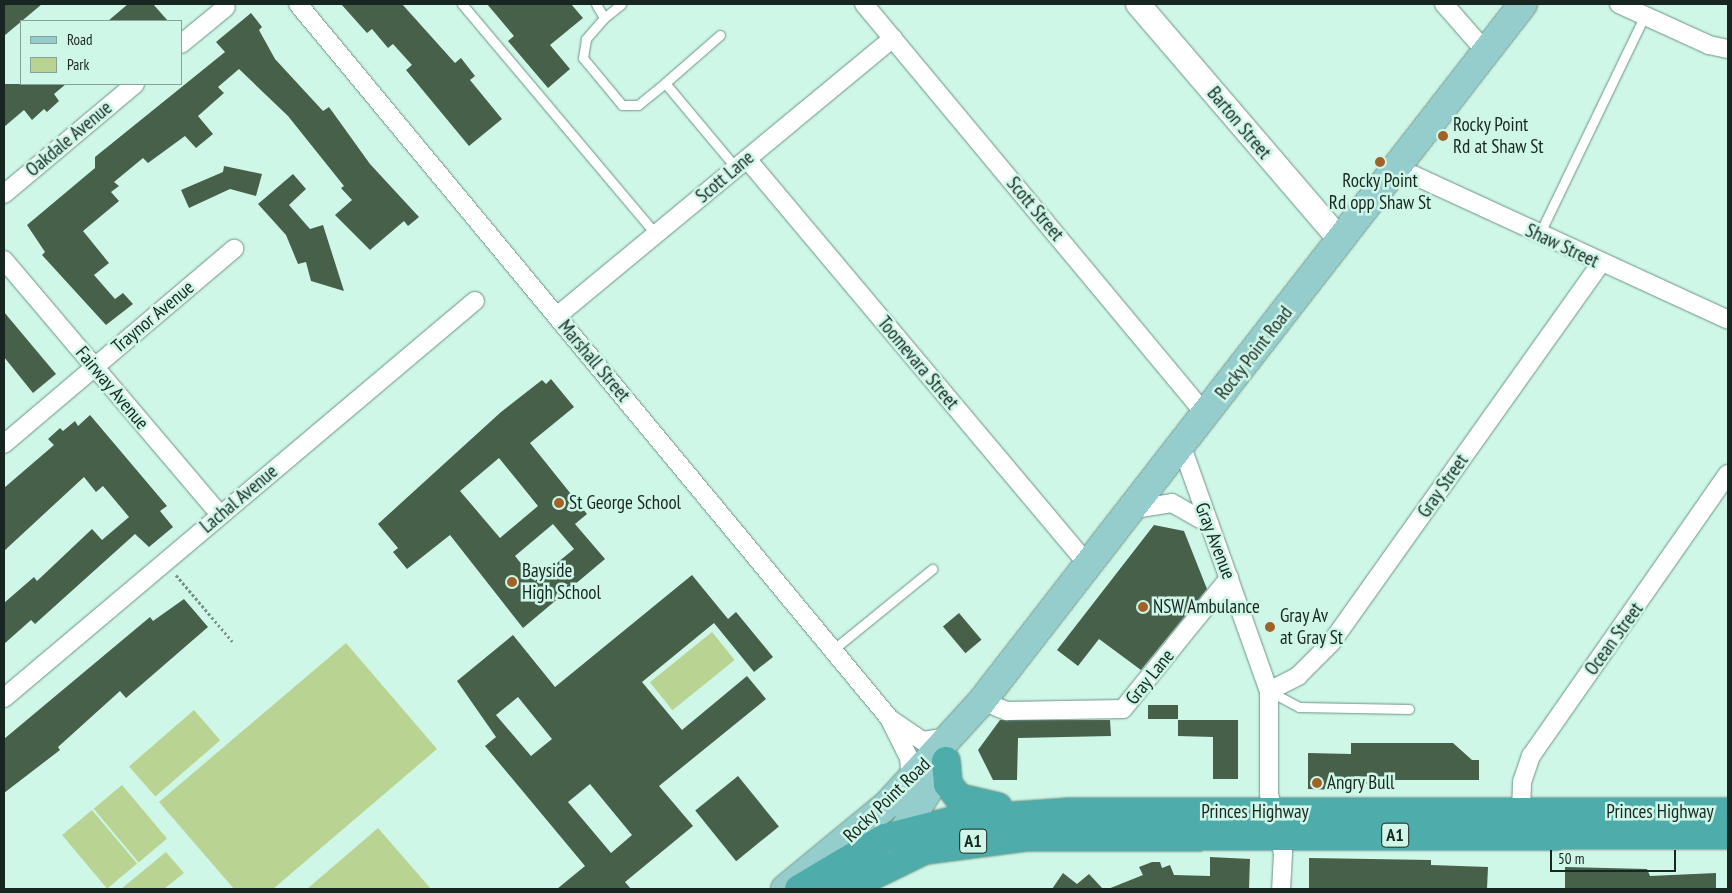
<!DOCTYPE html>
<style>
body{margin:0}
#map{position:relative;width:1732px;height:893px;overflow:hidden;background:#cff7e8;font-family:"PT Sans Narrow",sans-serif}
div>[style]{position:absolute}
.green>*{inset:0;background:#b9d492;transform-origin:0 0}
.building>*{inset:0;background:#47604a;transform-origin:0 0}
.path>*{height:3px;margin-top:-1.5px;transform-origin:0;background:repeating-linear-gradient(90deg,#769288 0 2.5px,transparent 0 5px)}
.roads{filter:drop-shadow(0 0 1px #6d9386) drop-shadow(0 0 1px #6d9386)}
.lane>*{height:9px;margin:-4.5px;padding:0 4.5px;transform-origin:4.5px;border-radius:4.5px;background:#fff}
.street>*{height:18px;margin:-9px;padding:0 9px;transform-origin:9px;border-radius:9px;background:#fff}
.secondary>*{height:24px;margin:-12px;padding:0 12px;transform-origin:12px;border-radius:12px;background:#fff}
.primary>*{height:28px;margin:-14px;padding:0 14px;transform-origin:14px;border-radius:14px;background:#95cdcc}
.highway>*{height:28px;margin:-14px;padding:0 14px;transform-origin:14px;border-radius:14px;background:#4eacaa}
.dots>*{width:14px;height:14px;translate:-50% -50%;box-sizing:border-box;border:2px solid #cff7e8;border-radius:50%}
span{translate:-50% -50%;white-space:nowrap;text-align:center;line-height:1.15;-webkit-text-stroke:5px #cff7e8;paint-order:stroke}
.shield-label span{padding:1px 4px;background:#cff7e8;border:1px solid;border-radius:4px;-webkit-text-stroke-width:0}
.shield-label{font-size:18px;color:#172621;font-weight:700}
.street-label{font-size:19px;color:#172621}
.poi-label{font-size:19px;color:#172621}
.left{translate:0 -50%;text-align:left}
.frame{position:absolute;inset:0;border:5px solid #172621;pointer-events:none}
.legend{position:absolute;left:20px;top:20px;width:162px;height:65px;box-sizing:border-box;background:#cff7e8;border:1px solid #85a398;margin:0;padding:6px 9px;list-style:none;font-size:15px;color:#172621}
.legend li{display:flex;align-items:center;gap:10px;height:25px}
.legend b{width:25px;border:1px solid #85a398}
.scale{position:absolute;left:1550px;top:850px;width:126px;height:22px;box-sizing:border-box;border:2px solid #172621;border-top:0;padding-left:6px;font-size:15px;line-height:18px;white-space:nowrap;color:#172621;-webkit-text-stroke:4px #cff7e8;paint-order:stroke}
</style>
<div id="map">
<div class="green">
<div style="left:712px;top:632px;width:36px;height:80px;rotate:51deg"></div>
<div style="clip-path:polygon(346px 643px,437px 749px,273px 889px,234px 889px,159px 802px)"></div>
<div style="left:194px;top:710px;width:40px;height:86px;rotate:49deg"></div>
<div style="left:122px;top:785px;width:70px;height:37px;rotate:50deg"></div>
<div style="left:92px;top:810px;width:70px;height:39px;rotate:50deg"></div>
<div style="clip-path:polygon(378px 828px,431px 889px,307px 889px)"></div>
<div style="clip-path:polygon(166px 852px,184px 873px,164px 889px,121px 889px)"></div>
</div>
<div class="building">
<div style="clip-path:polygon(4px 4px,42px 4px,4px 36px)"></div>
<div style="clip-path:polygon(128px 4px,153px 4px,168px 21px,108px 21px)"></div>
<div style="clip-path:polygon(341px 4px,402px 4px,455px 63px,461px 58px,475px 76px,470px 80px,502px 119px,469px 146px,406px 70px,412px 65px,393px 44px,388px 48px,372px 29px,367px 33px)"></div>
<div style="clip-path:polygon(487px 4px,571px 4px,583px 18px,550px 45px,570px 69px,548px 88px,508px 41px,514px 36px)"></div>
<div style="clip-path:polygon(251px 13px,262px 27px,259px 30px,275px 59px,323px 111px,329px 107px,370px 164px,419px 217px,408px 226px,404px 221px,370px 250px,335px 215px,352px 200px,341px 188px,344px 186px,288px 116px,239px 69px,218px 87px,224px 93px,198px 116px,213px 134px,196px 148px,185px 136px,148px 163px,143px 158px,114px 182px,119px 186px,111px 192px,119px 201px,83px 231px,109px 263px,94px 275px,115px 299px,123px 293px,133px 304px,106px 325px,42px 255px,45px 252px,27px 225px,95px 168px,95px 157px,225px 52px,216px 42px)"></div>
<div style="clip-path:polygon(4px 84px,66px 84px,54px 94px,59px 101px,47px 112px,44px 109px,32px 120px,24px 110px,4px 127px)"></div>
<div style="clip-path:polygon(224px 166px,262px 174px,256px 196px,230px 189px,189px 208px,181px 190px,223px 172px)"></div>
<div style="clip-path:polygon(293px 174px,306px 189px,289px 205px,310px 229px,323px 225px,344px 291px,311px 281px,306px 262px,298px 264px,286px 235px,258px 204px)"></div>
<div style="clip-path:polygon(4px 312px,56px 374px,33px 393px,4px 357px)"></div>
<div style="clip-path:polygon(evenodd,551px 379px,574px 407px,530px 443px,587px 514px,575px 524px,605px 559px,523px 628px,450px 535px,407px 569px,393px 552px,398px 548px,378px 524px,501px 412px,542px 380px,546px 384px,551px 379px,499px 458px,538px 506px,500px 538px,460px 491px,499px 458px,551px 379px,553px 524px,574px 549px,535px 581px,515px 556px,553px 524px)"></div>
<div style="clip-path:polygon(90px 415px,167px 506px,160px 511px,173px 527px,149px 547px,135px 534px,35px 624px,31px 620px,4px 644px,4px 603px,34px 577px,37px 581px,92px 529px,102px 540px,129px 517px,103px 486px,96px 492px,84px 477px,4px 551px,4px 488px,54px 445px,48px 439px,60px 428px,63px 431px,75px 421px,78px 426px)"></div>
<div style="clip-path:polygon(1154px 525px,1184px 531px,1207px 589px,1141px 670px,1099px 639px,1078px 666px,1057px 650px)"></div>
<div style="clip-path:polygon(evenodd,692px 575px,728px 619px,736px 612px,773px 657px,754px 672px,714px 623px,642px 682px,682px 730px,747px 676px,766px 699px,659px 786px,693px 826px,625px 882px,631px 889px,557px 889px,585px 866px,485px 746px,496px 737px,457px 681px,513px 635px,555px 687px,692px 575px,518px 697px,552px 739px,531px 756px,496px 715px,518px 697px,692px 575px,590px 784px,632px 835px,611px 853px,568px 802px,590px 784px)"></div>
<div style="clip-path:polygon(184px 599px,208px 627px,126px 698px,120px 691px,58px 747px,60px 750px,4px 793px,4px 739px,150px 617px,153px 621px)"></div>
<div style="left:959px;top:613px;width:35px;height:21px;rotate:50deg"></div>
<div style="left:1148px;top:705px;width:30px;height:14px"></div>
<div style="clip-path:polygon(1000px 720px,1110px 720px,1111px 736px,1018px 738px,1017px 780px,993px 780px,978px 750px)"></div>
<div style="clip-path:polygon(1178px 720px,1238px 720px,1238px 779px,1213px 779px,1213px 737px,1178px 736px)"></div>
<div style="clip-path:polygon(1351px 743px,1453px 743px,1472px 760px,1479px 760px,1479px 780px,1371px 780px,1371px 784px,1338px 782px,1337px 790px,1308px 789px,1308px 753px,1351px 754px)"></div>
<div style="left:738px;top:776px;width:65px;height:55px;rotate:51deg"></div>
<div style="clip-path:polygon(1210px 857px,1250px 859px,1249px 889px,1108px 889px,1143px 875px,1139px 867px,1152px 862px,1160px 862px,1162px 868px,1170px 865px,1174px 875px,1210px 876px)"></div>
<div style="clip-path:polygon(1309px 858px,1431px 860px,1431px 865px,1488px 867px,1487px 889px,1309px 889px)"></div>
<div style="clip-path:polygon(1565px 867px,1647px 869px,1650px 876px,1716px 873px,1716px 889px,1565px 889px)"></div>
<div style="clip-path:polygon(1063px 873px,1077px 884px,1089px 874px,1103px 889px,1052px 889px)"></div>
</div>
<div class="path">
<div style="left:176px;top:575px;width:87px;rotate:49.7deg"></div>
</div>
<div class="roads">
<div class="lane">
<div style="left:462px;top:4px;width:301px;rotate:49.9deg"></div>
<div style="left:596px;top:4px;width:16px;rotate:60deg"></div>
<div style="left:604px;top:18px;width:28px;rotate:131deg"></div>
<div style="left:586px;top:39px;width:19px;rotate:99deg"></div>
<div style="left:583px;top:58px;width:61px;rotate:50.3deg"></div>
<div style="left:622px;top:105px;width:16px"></div>
<div style="left:638px;top:105px;width:35px;rotate:-39deg"></div>
<div style="left:665px;top:83px;width:111px;rotate:50.1deg"></div>
<div style="left:604px;top:18px;width:22px;rotate:-39deg"></div>
<div style="left:665px;top:83px;width:73px;rotate:-41.1deg"></div>
<div style="left:1539px;top:235px;width:244px;rotate:-64.3deg"></div>
<div style="left:834px;top:649px;width:127px;rotate:-39.2deg"></div>
<div style="left:1269px;top:691px;width:34px;rotate:28deg"></div>
<div style="left:1299px;top:707px;width:110px;rotate:1deg"></div>
</div>
<div class="street">
<div style="left:298px;top:4px;width:928px;rotate:50.38deg"></div>
<div style="left:890px;top:719px;width:40px;rotate:34deg"></div>
<div style="left:923px;top:741px;width:26px;rotate:-9deg"></div>
<div style="left:864px;top:4px;width:535px;rotate:50.24deg"></div>
<div style="left:1444px;top:4px;width:64px;rotate:48.8deg"></div>
<div style="left:1619px;top:4px;width:99px;rotate:24.5deg"></div>
<div style="left:1709px;top:45px;width:19px;rotate:12deg"></div>
<div style="left:181px;top:44px;width:58px;rotate:-39.4deg"></div>
<div style="left:747px;top:159px;width:532px;rotate:49.96deg"></div>
<div style="left:1398px;top:168px;width:363px;rotate:24.7deg"></div>
<div style="left:4px;top:194px;width:171px;rotate:-40deg"></div>
<div style="left:4px;top:260px;width:334px;rotate:49.7deg"></div>
<div style="left:557px;top:316px;width:436px;rotate:-39.6deg"></div>
<div style="left:4px;top:444px;width:302px;rotate:-40.3deg"></div>
<div style="left:1182px;top:447px;width:259px;rotate:70.4deg"></div>
<div style="left:1269px;top:691px;width:103px;rotate:90deg"></div>
<div style="left:1269px;top:794px;width:61px;rotate:76.7deg"></div>
<div style="left:1283px;top:853px;width:36px;rotate:93deg"></div>
<div style="left:1134px;top:509px;width:38px;rotate:-9deg"></div>
<div style="left:1172px;top:503px;width:43px;rotate:29.6deg"></div>
<div style="left:1269px;top:691px;width:33px;rotate:-27deg"></div>
<div style="left:1298px;top:676px;width:47px;rotate:-45deg"></div>
<div style="left:1331px;top:643px;width:465px;rotate:-54.6deg"></div>
<div style="left:4px;top:698px;width:616px;rotate:-40.13deg"></div>
<div style="left:982px;top:701px;width:27px;rotate:22deg"></div>
<div style="left:1007px;top:711px;width:116px;rotate:-1deg"></div>
<div style="left:1123px;top:709px;width:169px;rotate:-51deg"></div>
<div style="left:890px;top:720px;width:42px;rotate:63.4deg"></div>
<div style="left:909px;top:758px;width:23px;rotate:85deg"></div>
<div style="left:1521px;top:812px;width:30px;rotate:-88deg"></div>
<div style="left:1522px;top:782px;width:28px;rotate:-71deg"></div>
<div style="left:1531px;top:756px;width:344px;rotate:-55.1deg"></div>
</div>
<div class="secondary">
<div style="left:1138px;top:4px;width:312px;rotate:49.4deg"></div>
</div>
<div class="primary">
<div style="left:879px;top:870px;width:126px;rotate:-58.3deg"></div>
<div style="left:785px;top:889px;width:134px;rotate:-39.5deg"></div>
<div style="left:888px;top:804px;width:139px;rotate:-47.6deg"></div>
<div style="left:982px;top:701px;width:882px;rotate:-52.18deg"></div>
</div>
<div class="highway">
<div style="left:946px;top:761px;width:23px;rotate:85deg"></div>
<div style="left:948px;top:784px;width:18px;rotate:52deg"></div>
<div style="left:959px;top:798px;width:40px;rotate:13deg"></div>
<div style="left:799px;top:889px;width:100px;rotate:-30.7deg"></div>
<div style="left:885px;top:838px;width:73px;rotate:-14.2deg"></div>
<div style="left:956px;top:820px;width:113px;rotate:-4deg"></div>
<div style="left:1069px;top:812px;width:659px"></div>
<div style="left:845px;top:889px;width:89px;rotate:-26deg"></div>
<div style="left:925px;top:850px;width:101px;rotate:-7.4deg"></div>
<div style="left:1025px;top:837px;width:703px;rotate:-0.16deg"></div>
</div>
</div>
<div class="dots">
<div style="left:1443px;top:136px;background:#a16228"></div>
<div style="left:1380px;top:162px;background:#a16228"></div>
<div style="left:559px;top:503px;background:#a16228"></div>
<div style="left:512px;top:582px;background:#a16228"></div>
<div style="left:1143px;top:607px;background:#a16228"></div>
<div style="left:1270px;top:627px;background:#a16228"></div>
<div style="left:1317px;top:783px;background:#a16228"></div>
</div>
<div class="shield-label">
<span style="left:1395px;top:835px">A1</span>
<span style="left:973px;top:841px">A1</span>
</div>
<div class="street-label">
<span style="left:1239px;top:123px;rotate:50deg">Barton Street</span>
<span style="left:69px;top:139px;rotate:-40deg">Oakdale Avenue</span>
<span style="left:725px;top:177px;rotate:-40deg">Scott Lane</span>
<span style="left:1035px;top:209px;rotate:50deg">Scott Street</span>
<span style="left:1562px;top:246px;rotate:25deg">Shaw Street</span>
<span style="left:153px;top:317px;rotate:-40deg">Traynor Avenue</span>
<span style="left:1254px;top:353px;rotate:-52deg">Rocky Point Road</span>
<span style="left:594px;top:361px;rotate:50deg">Marshall Street</span>
<span style="left:918px;top:363px;rotate:50deg">Toomevara Street</span>
<span style="left:112px;top:388px;rotate:50deg">Fairway Avenue</span>
<span style="left:1443px;top:486px;rotate:-55deg">Gray Street</span>
<span style="left:239px;top:499px;rotate:-40deg">Lachal Avenue</span>
<span style="left:1215px;top:541px;rotate:69deg">Gray Avenue</span>
<span style="left:1614px;top:639px;rotate:-54deg">Ocean Street</span>
<span style="left:1150px;top:677px;rotate:-51deg">Gray Lane</span>
<span style="left:887px;top:800px;rotate:-44deg">Rocky Point Road</span>
<span style="left:1255px;top:812px">Princes Highway</span>
<span style="left:1660px;top:812px">Princes Highway</span>
</div>
<div class="poi-label">
<span class="left" style="left:1453px;top:136px">Rocky Point<br>Rd at Shaw St</span>
<span style="left:1380px;top:192px">Rocky Point<br>Rd opp Shaw St</span>
<span class="left" style="left:569px;top:503px">St George School</span>
<span class="left" style="left:522px;top:582px">Bayside<br>High School</span>
<span class="left" style="left:1153px;top:607px">NSW Ambulance</span>
<span class="left" style="left:1280px;top:627px">Gray Av<br>at Gray St</span>
<span class="left" style="left:1327px;top:783px">Angry Bull</span>
</div>
<div class="frame"></div>
<ul class="legend">
<li><b style="height:6px;background:#95cdcc"></b>Road</li>
<li><b style="height:14px;background:#b9d492"></b>Park</li>
</ul>
<div class="scale">50 m</div>
</div>
